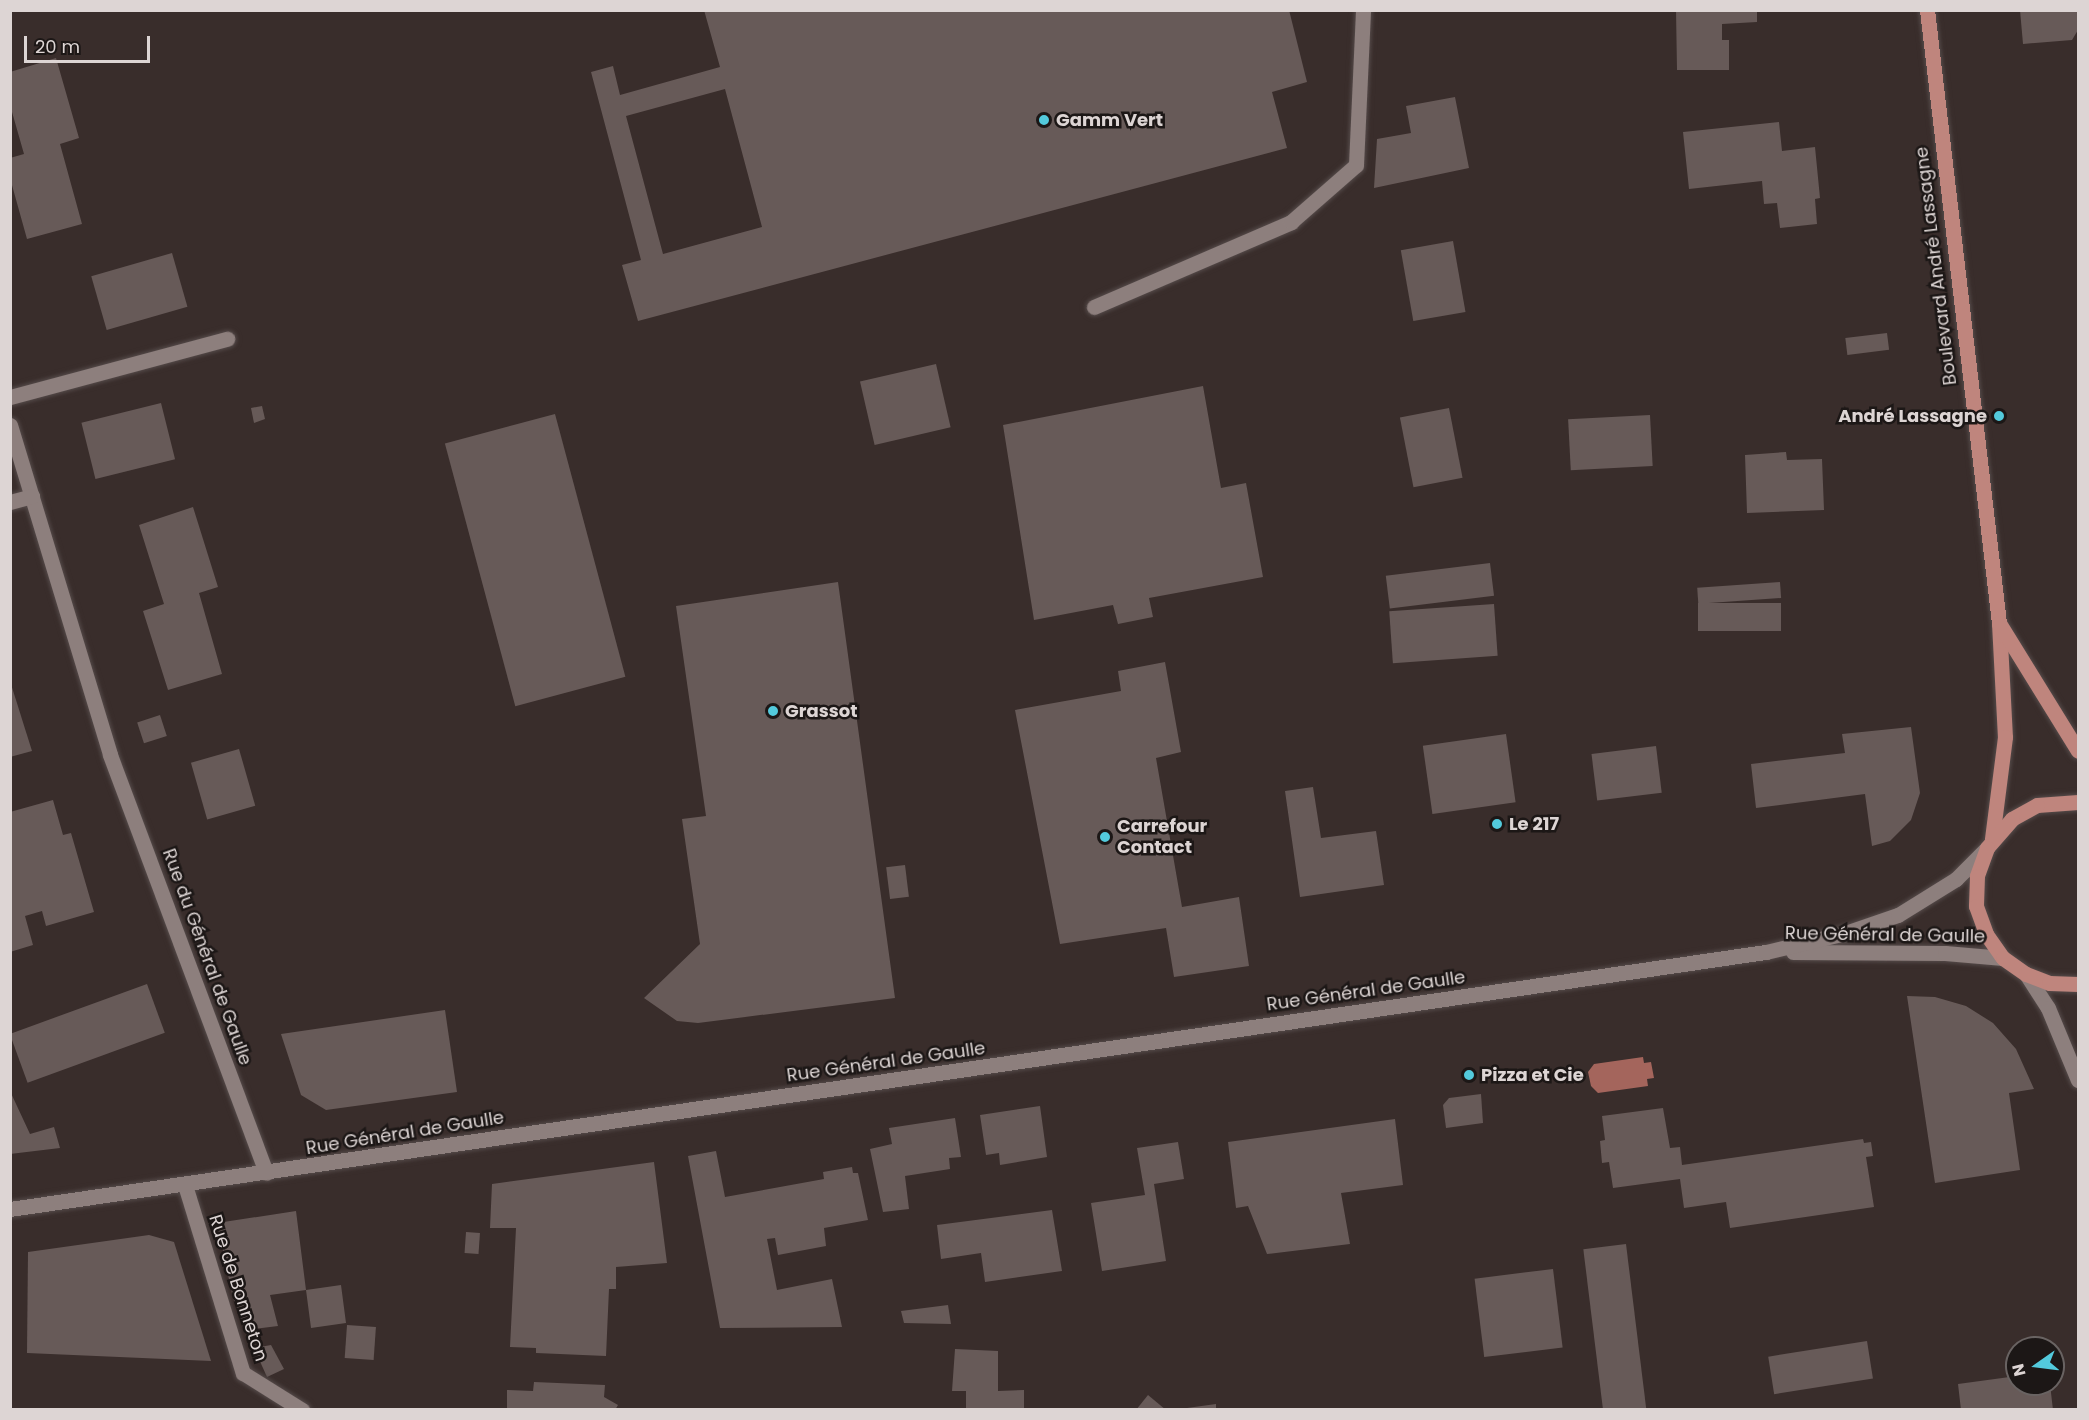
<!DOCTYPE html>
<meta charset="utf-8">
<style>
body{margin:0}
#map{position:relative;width:2089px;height:1420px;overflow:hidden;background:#392d2b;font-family:Poppins,sans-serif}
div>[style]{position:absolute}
.water>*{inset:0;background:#a4655c}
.building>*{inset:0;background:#675a58;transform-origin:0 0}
.roads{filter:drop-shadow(0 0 2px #554b4a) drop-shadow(0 0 2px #554b4a)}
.minor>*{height:15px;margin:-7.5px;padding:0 7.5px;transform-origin:7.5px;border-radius:7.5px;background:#8d7f7d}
.major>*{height:15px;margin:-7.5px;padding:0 7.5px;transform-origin:7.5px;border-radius:7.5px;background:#bf857d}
.dots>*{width:16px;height:16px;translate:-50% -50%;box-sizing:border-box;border:3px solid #1c1716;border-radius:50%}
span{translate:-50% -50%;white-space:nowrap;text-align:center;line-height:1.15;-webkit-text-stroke:5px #1c1716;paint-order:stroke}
.poi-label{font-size:18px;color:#ddd5d4;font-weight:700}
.left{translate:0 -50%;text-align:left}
.right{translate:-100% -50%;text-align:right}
.street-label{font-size:18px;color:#ddd5d4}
.frame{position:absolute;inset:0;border:12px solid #ddd5d4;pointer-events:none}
.north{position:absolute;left:2005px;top:1336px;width:60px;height:60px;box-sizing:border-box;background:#1c1716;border:2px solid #696362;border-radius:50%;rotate:256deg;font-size:16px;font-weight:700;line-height:24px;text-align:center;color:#ddd5d4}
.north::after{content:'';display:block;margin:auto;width:21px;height:27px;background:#53cadc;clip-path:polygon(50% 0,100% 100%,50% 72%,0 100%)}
.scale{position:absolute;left:24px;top:36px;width:126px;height:27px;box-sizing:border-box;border:3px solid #ddd5d4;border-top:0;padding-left:8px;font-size:18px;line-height:21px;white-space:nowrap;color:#ddd5d4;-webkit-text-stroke:4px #1c1716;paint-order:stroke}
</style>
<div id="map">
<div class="water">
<div style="clip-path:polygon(1643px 1057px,1644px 1063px,1651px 1062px,1654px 1078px,1647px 1079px,1648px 1086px,1598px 1093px,1591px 1086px,1588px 1072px,1594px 1064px)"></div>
</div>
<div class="building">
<div style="clip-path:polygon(evenodd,704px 10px,1289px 10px,1307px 82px,1272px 92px,1287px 148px,638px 321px,622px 265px,641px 260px,591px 72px,613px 66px,620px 95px,720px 67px,704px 10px,725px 89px,762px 227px,663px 254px,626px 116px,725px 89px)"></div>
<div style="clip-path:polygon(1676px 10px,1757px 10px,1757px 22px,1722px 24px,1722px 40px,1729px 40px,1729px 70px,1677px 70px)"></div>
<div style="clip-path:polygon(2020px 10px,2078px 10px,2078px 30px,2072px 40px,2023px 44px)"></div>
<div style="clip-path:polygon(56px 58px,79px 138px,60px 144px,82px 224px,27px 239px,10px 178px,10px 158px,24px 154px,10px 105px,10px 72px)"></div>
<div style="clip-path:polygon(1455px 97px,1469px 168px,1374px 188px,1377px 139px,1411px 133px,1406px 106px)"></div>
<div style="clip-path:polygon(1779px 122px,1782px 151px,1815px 147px,1820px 198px,1815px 199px,1817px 224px,1780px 228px,1777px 203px,1764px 204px,1762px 181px,1689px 189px,1683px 132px)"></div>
<div style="left:1453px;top:241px;width:72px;height:53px;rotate:80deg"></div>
<div style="left:172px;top:253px;width:56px;height:84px;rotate:74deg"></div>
<div style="left:1887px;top:333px;width:17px;height:42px;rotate:83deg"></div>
<div style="left:936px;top:364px;width:65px;height:78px;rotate:77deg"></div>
<div style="clip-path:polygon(1203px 386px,1221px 488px,1246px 483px,1263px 577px,1149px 598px,1153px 617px,1118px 624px,1113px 605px,1034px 620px,1003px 425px)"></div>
<div style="left:161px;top:403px;width:58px;height:82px;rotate:76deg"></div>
<div style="clip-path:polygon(262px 406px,265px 419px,254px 423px,251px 408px)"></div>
<div style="left:1449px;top:408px;width:71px;height:50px;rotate:79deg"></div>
<div style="left:555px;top:414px;width:272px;height:114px;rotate:75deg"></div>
<div style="left:1650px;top:415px;width:51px;height:82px;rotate:87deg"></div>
<div style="clip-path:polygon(1786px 452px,1787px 460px,1822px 459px,1824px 510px,1747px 513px,1745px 455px)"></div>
<div style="clip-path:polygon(193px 507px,218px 587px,199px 593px,222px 674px,168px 690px,143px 611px,164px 604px,139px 525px)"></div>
<div style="left:1490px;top:563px;width:33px;height:105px;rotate:83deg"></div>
<div style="clip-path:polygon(838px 582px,895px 998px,698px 1023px,677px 1021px,644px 998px,700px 944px,682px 819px,706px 816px,676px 606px)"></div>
<div style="left:1780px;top:582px;width:16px;height:83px;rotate:86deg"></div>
<div style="left:1781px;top:603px;width:28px;height:83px;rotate:90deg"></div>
<div style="left:1494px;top:604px;width:52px;height:105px;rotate:86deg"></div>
<div style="clip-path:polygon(1165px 662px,1181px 752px,1156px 758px,1182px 907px,1239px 897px,1249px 966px,1174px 977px,1166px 928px,1060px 944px,1015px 710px,1121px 691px,1118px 671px)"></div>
<div style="clip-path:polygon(10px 681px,32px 751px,10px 757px)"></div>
<div style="left:160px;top:715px;width:22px;height:24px;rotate:72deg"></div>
<div style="clip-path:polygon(1911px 727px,1920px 793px,1911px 820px,1890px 841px,1872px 846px,1865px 794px,1756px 808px,1751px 764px,1845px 753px,1842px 734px)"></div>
<div style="left:1506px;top:734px;width:69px;height:84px;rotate:82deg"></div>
<div style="left:1656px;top:746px;width:47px;height:65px;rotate:83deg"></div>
<div style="left:239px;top:749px;width:59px;height:50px;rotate:74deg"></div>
<div style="clip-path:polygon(1313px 787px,1321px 838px,1376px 831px,1384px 885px,1300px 897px,1285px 791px)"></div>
<div style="clip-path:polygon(53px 800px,63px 835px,71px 833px,94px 912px,46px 926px,42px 911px,25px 916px,33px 945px,10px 952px,10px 812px)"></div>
<div style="left:905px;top:865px;width:32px;height:19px;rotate:83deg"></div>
<div style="left:147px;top:984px;width:52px;height:146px;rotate:70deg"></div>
<div style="clip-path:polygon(1907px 996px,1935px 997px,1966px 1006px,1993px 1023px,2016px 1049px,2034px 1089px,2009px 1093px,2020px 1170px,1935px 1183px)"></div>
<div style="clip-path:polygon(445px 1010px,457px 1092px,326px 1110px,301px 1095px,281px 1034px)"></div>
<div style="clip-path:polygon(10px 1091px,30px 1134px,54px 1127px,60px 1148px,10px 1154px)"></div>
<div style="clip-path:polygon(1481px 1094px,1483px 1123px,1446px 1128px,1443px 1105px,1449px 1098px)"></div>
<div style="clip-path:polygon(1040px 1106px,1047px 1157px,1000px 1165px,999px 1153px,986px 1155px,980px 1115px)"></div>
<div style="clip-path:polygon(1663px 1108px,1670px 1148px,1680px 1147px,1682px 1165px,1863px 1139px,1864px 1143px,1871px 1142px,1873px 1156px,1866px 1157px,1874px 1207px,1730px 1228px,1726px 1202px,1684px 1208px,1680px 1179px,1613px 1188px,1609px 1162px,1602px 1163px,1600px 1141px,1605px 1140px,1602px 1116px)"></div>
<div style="clip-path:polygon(955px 1118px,961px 1157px,949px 1158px,950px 1169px,905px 1176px,909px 1209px,883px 1212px,870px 1149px,892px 1144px,889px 1128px)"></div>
<div style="clip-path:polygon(1395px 1119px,1403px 1185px,1341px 1193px,1350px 1244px,1267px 1254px,1248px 1206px,1236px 1208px,1228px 1142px)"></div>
<div style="clip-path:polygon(1178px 1142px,1184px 1179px,1154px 1184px,1166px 1261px,1102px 1271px,1091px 1203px,1145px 1195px,1137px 1148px)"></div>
<div style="clip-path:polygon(716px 1151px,725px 1197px,824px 1179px,823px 1172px,852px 1167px,853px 1173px,858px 1173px,868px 1220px,824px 1228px,826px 1246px,778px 1255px,775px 1238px,767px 1239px,777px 1290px,832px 1279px,842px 1327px,720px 1328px,688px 1156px)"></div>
<div style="clip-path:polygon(654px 1162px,667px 1263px,616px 1267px,616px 1289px,609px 1289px,606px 1356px,536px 1353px,536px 1348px,510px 1347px,516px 1228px,490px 1228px,492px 1184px)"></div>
<div style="clip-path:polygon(1052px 1210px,1062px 1271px,985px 1282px,981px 1253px,941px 1259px,937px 1225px)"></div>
<div style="clip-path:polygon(296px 1211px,306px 1290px,341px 1285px,346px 1323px,311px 1328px,306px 1290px,270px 1295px,278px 1326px,246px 1330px,233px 1298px,217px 1223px)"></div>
<div style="left:466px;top:1232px;width:14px;height:21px;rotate:4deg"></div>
<div style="clip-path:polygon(149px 1235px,174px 1242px,211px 1361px,27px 1353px,28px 1252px)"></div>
<div style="left:1626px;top:1244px;width:167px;height:43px;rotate:83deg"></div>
<div style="left:1553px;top:1269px;width:79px;height:79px;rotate:83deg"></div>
<div style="clip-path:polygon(948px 1305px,951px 1324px,904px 1323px,901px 1311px)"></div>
<div style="left:347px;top:1325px;width:29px;height:33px;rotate:4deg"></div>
<div style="left:1867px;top:1341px;width:38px;height:100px;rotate:81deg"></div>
<div style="clip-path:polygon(271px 1345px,284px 1369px,267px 1377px,254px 1348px)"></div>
<div style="clip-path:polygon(955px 1349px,998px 1351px,998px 1391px,1024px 1390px,1024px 1410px,966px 1410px,966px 1391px,952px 1391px)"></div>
<div style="clip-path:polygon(2017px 1376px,2017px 1384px,2050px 1384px,2053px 1410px,1961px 1410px,1958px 1384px)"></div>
<div style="clip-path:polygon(534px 1382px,605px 1385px,604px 1397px,618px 1405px,615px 1410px,507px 1410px,507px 1390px,533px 1391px)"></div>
<div style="clip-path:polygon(1148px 1395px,1166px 1410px,1136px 1410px)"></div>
<div style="clip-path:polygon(1216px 1404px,1216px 1410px,1187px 1410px,1187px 1408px)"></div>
</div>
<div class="roads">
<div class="minor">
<div style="left:1094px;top:307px;width:215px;rotate:-23.3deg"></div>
<div style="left:1291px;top:222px;width:86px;rotate:-41.2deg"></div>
<div style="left:1356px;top:165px;width:155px;rotate:-87.4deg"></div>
<div style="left:10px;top:397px;width:225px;rotate:-15deg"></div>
<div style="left:10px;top:425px;width:345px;rotate:73.1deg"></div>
<div style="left:110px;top:755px;width:446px;rotate:69.5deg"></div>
<div style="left:10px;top:502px;width:23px;rotate:-15deg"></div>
<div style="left:1793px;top:952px;width:152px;rotate:0.4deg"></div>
<div style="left:1945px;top:953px;width:58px;rotate:4.9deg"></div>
<div style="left:2026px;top:974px;width:40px;rotate:57.1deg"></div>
<div style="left:2048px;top:1008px;width:78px;rotate:67.4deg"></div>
<div style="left:185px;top:1185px;width:197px;rotate:72.9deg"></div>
<div style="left:243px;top:1373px;width:70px;rotate:32.1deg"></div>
<div style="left:10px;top:1209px;width:1775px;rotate:-8.33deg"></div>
<div style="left:1766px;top:952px;width:81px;rotate:-13.5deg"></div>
<div style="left:1845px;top:933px;width:56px;rotate:-18.8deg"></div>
<div style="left:1898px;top:915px;width:68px;rotate:-31.8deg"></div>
<div style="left:1956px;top:879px;width:44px;rotate:-45deg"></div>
</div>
<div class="major">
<div style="left:1927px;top:10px;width:617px;rotate:83.3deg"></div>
<div style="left:1999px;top:623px;width:114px;rotate:87deg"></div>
<div style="left:2005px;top:737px;width:103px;rotate:97.3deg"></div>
<div style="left:1999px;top:623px;width:150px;rotate:58.3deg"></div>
<div style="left:2078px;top:802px;width:41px;rotate:175.8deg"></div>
<div style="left:2037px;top:805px;width:29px;rotate:151deg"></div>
<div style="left:2012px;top:819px;width:38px;rotate:131deg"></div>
<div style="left:1987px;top:848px;width:30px;rotate:110deg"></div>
<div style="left:1977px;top:876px;width:30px;rotate:92deg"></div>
<div style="left:1976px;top:906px;width:30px;rotate:70deg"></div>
<div style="left:1986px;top:934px;width:29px;rotate:55deg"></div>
<div style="left:2003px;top:958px;width:28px;rotate:35deg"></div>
<div style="left:2026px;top:974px;width:25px;rotate:21deg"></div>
<div style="left:2049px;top:983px;width:29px;rotate:2deg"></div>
</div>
</div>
<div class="dots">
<div style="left:1044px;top:120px;background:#53cadc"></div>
<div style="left:1999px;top:416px;background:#53cadc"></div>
<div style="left:773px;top:711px;background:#53cadc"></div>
<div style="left:1497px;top:824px;background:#53cadc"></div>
<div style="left:1105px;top:837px;background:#53cadc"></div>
<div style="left:1469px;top:1075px;background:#53cadc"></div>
</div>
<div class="poi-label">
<span class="left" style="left:1056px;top:120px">Gamm Vert</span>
<span class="right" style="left:1987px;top:416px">André Lassagne</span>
<span class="left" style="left:785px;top:711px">Grassot</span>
<span class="left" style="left:1509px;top:824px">Le 217</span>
<span class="left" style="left:1117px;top:837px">Carrefour<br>Contact</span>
<span class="left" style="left:1481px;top:1075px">Pizza et Cie</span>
</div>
<div class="street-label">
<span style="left:1936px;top:266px;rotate:-97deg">Boulevard André Lassagne</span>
<span style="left:1885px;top:935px;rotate:1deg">Rue Général de Gaulle</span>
<span style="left:207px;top:957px;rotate:70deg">Rue du Général de Gaulle</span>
<span style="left:1366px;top:991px;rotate:-8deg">Rue Général de Gaulle</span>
<span style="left:886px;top:1062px;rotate:-8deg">Rue Général de Gaulle</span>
<span style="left:405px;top:1133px;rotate:-9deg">Rue Général de Gaulle</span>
<span style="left:238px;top:1288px;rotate:72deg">Rue de Bonneton</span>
</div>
<div class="frame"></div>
<div class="north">N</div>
<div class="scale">20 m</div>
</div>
